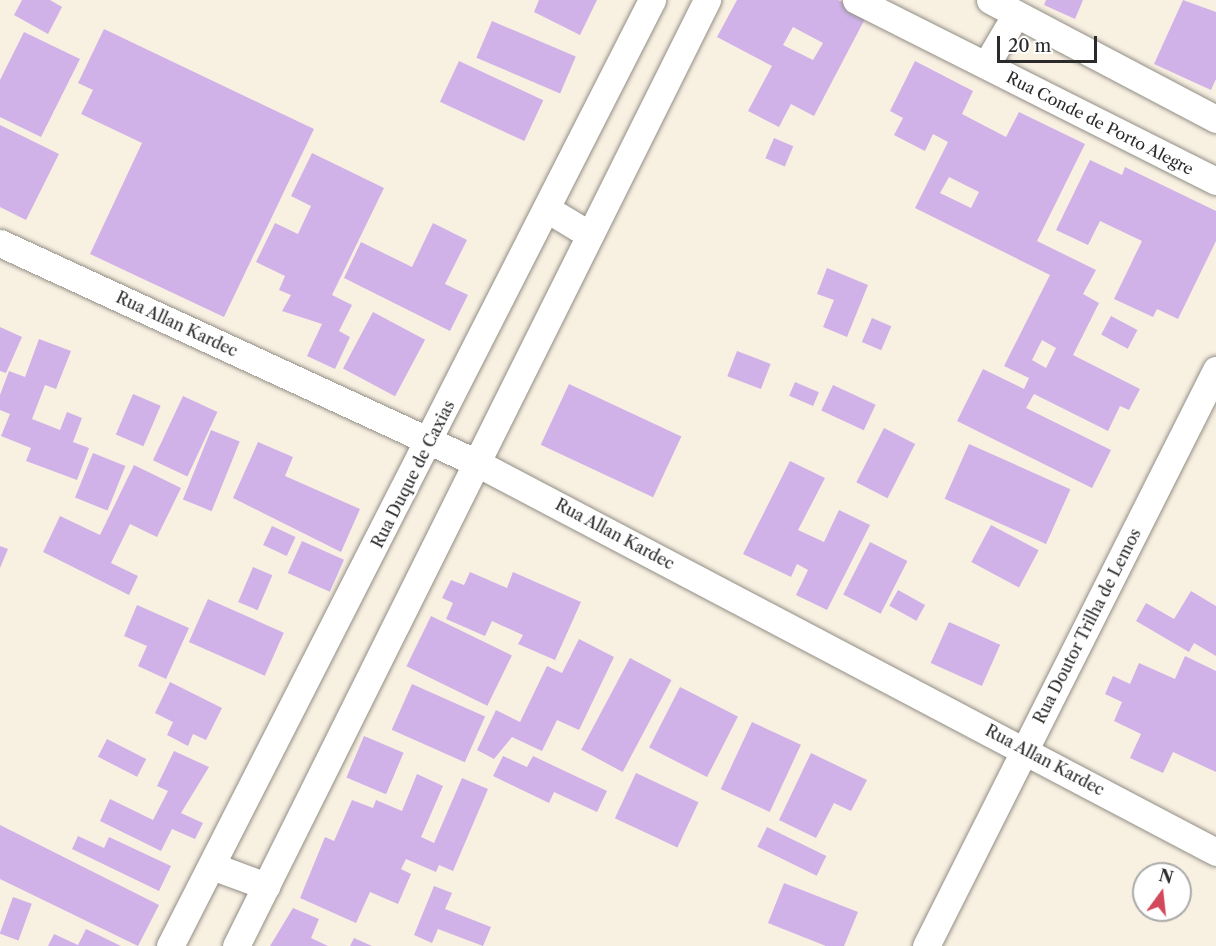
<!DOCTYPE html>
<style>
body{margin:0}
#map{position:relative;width:1216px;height:946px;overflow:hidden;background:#f8f0e1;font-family:"Libre Caslon Text",serif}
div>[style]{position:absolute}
.building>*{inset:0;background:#d0b2e9;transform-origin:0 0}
.roads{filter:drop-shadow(0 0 2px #928e86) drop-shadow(0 0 2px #928e86)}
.minor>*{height:27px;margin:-13.5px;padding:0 13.5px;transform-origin:13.5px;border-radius:13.5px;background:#fff}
span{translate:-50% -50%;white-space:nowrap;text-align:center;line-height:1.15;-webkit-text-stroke:4.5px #fff;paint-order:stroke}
.street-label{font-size:16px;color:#2b2b2b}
.north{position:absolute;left:1132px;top:862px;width:60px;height:60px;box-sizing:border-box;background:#fff;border:2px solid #aaa;border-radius:50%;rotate:15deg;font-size:16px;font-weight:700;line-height:24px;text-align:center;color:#2b2b2b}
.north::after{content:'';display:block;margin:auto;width:21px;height:27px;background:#d1495b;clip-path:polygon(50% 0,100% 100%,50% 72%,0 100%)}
.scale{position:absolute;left:997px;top:36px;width:100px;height:27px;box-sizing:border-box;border:3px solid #2b2b2b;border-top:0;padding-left:8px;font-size:18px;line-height:21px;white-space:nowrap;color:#2b2b2b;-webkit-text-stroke:4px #fff;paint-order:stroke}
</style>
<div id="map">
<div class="building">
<div style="clip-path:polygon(22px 0,50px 0,62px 7px,48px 34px,14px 15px)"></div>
<div style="clip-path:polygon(539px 0,597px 0,580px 35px,534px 12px)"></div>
<div style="clip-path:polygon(evenodd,737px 0,838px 0,867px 15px,814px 116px,791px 104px,779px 127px,748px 111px,772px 66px,717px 37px,737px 0,793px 27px,823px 43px,813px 60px,783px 45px,793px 27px)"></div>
<div style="clip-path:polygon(1046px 0,1083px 0,1075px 19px,1044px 5px)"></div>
<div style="clip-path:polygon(1183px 0,1216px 12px,1216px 79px,1211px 90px,1154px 64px)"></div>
<div style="left:492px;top:21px;width:91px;height:40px;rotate:23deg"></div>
<div style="clip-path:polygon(104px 29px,314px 129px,224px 317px,90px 254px,142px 143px,81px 114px,93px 90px,78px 83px)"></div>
<div style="clip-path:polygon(24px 32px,80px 59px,41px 137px,0 117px,0 80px)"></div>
<div style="left:459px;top:61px;width:93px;height:45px;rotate:25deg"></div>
<div style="clip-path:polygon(evenodd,915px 61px,973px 91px,962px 114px,1006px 137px,1019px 112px,1085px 144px,1037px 241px,1096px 270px,1083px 294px,1099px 303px,1073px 355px,1140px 389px,1129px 410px,1120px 406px,1108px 431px,1034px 394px,1026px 408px,1111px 450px,1092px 488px,957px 421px,983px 369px,1024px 389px,1029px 378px,1004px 366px,1050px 275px,915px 208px,948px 142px,933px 134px,925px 151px,894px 135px,903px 118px,890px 111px,915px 61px,949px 177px,979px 192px,971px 208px,940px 193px,949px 177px,915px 61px,1042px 340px,1056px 348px,1046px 368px,1032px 360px,1042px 340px)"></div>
<div style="clip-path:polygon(0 125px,59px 154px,26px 220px,0 207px)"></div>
<div style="left:774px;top:138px;width:21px;height:22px;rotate:23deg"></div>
<div style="clip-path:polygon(312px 153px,384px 188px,332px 295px,352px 305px,339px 331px,350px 337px,335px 369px,307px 356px,322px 324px,282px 311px,291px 295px,279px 290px,285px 276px,256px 262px,275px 223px,298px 234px,311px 206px,291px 196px)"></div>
<div style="clip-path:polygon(1090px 160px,1122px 175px,1125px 167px,1216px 211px,1216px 241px,1178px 319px,1157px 309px,1153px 317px,1114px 299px,1142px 241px,1100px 221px,1088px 245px,1056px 230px)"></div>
<div style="clip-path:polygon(433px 223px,467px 240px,445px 284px,468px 295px,450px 331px,344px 278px,361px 242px,412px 267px)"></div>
<div style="clip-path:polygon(827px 268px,868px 285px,847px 337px,823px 327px,834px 300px,817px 294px)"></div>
<div style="left:373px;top:312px;width:59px;height:64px;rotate:28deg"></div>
<div style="left:1111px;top:316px;width:30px;height:21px;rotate:28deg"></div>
<div style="left:872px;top:318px;width:21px;height:26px;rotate:23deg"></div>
<div style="clip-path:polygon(0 327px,22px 337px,6px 373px,0 371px)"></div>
<div style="clip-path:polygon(39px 339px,71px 351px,56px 389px,45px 385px,32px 419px,60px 430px,67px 412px,82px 418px,73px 442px,89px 448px,77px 480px,26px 461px,31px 448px,1px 436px,10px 414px,0 410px,0 395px,9px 371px,25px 377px)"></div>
<div style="left:737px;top:351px;width:36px;height:27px;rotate:21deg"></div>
<div style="left:795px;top:382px;width:26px;height:15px;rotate:23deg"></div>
<div style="left:569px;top:384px;width:124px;height:67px;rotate:25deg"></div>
<div style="left:833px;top:385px;width:47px;height:28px;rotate:25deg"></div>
<div style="left:133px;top:394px;width:30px;height:44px;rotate:23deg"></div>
<div style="left:183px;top:396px;width:38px;height:71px;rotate:25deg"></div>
<div style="left:884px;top:428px;width:35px;height:61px;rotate:27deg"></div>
<div style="left:211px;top:430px;width:31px;height:75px;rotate:22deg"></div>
<div style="clip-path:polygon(258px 442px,293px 457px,285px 476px,360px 509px,341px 552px,233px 498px)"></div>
<div style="left:969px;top:444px;width:111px;height:60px;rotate:24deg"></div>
<div style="left:93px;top:453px;width:35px;height:48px;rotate:22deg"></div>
<div style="clip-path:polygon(790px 461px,825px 478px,798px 530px,824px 542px,839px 510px,870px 525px,827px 610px,796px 595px,808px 570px,797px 564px,791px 577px,743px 554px)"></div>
<div style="clip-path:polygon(134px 465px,181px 488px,157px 537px,130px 524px,111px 563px,138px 576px,129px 595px,43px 552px,60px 516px,100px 535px)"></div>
<div style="left:991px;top:525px;width:54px;height:42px;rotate:28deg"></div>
<div style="left:272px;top:526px;width:26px;height:21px;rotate:25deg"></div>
<div style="left:302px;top:541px;width:46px;height:35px;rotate:24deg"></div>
<div style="left:870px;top:542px;width:42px;height:59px;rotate:27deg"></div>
<div style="clip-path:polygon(0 546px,8px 549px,0 568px)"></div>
<div style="left:253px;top:567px;width:21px;height:38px;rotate:23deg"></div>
<div style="clip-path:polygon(470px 572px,507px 588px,513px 572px,581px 602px,555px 660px,518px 644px,523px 635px,492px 621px,485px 636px,446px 619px,453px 603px,442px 598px,451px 580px,464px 585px)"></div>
<div style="left:898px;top:590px;width:31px;height:18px;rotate:29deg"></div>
<div style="clip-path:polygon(1191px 591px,1216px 606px,1216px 656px,1194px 643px,1189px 652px,1136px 621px,1146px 603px,1174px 619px)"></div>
<div style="left:208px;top:599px;width:83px;height:47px;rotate:24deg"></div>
<div style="clip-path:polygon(137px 605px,189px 628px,166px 679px,138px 666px,147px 646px,124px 636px)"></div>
<div style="left:431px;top:616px;width:90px;height:56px;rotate:26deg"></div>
<div style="left:949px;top:622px;width:56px;height:45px;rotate:24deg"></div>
<div style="clip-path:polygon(579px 639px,614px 657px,579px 730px,557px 720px,542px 751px,512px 737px,494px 759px,477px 750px,496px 710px,520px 722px,547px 666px,562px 673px)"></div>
<div style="clip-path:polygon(1185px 656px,1216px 671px,1216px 772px,1173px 752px,1163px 773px,1130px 758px,1141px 734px,1114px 721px,1122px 702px,1105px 694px,1113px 676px,1130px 684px,1139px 663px,1175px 679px)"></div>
<div style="left:630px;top:658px;width:47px;height:104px;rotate:28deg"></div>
<div style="clip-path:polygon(170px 682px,222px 708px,206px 740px,193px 734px,188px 746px,167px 735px,173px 722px,155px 713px)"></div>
<div style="left:412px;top:684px;width:80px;height:50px;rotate:24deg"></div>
<div style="left:680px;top:687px;width:65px;height:68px;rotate:27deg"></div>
<div style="left:752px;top:722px;width:54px;height:74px;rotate:25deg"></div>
<div style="left:364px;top:736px;width:43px;height:45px;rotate:23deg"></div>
<div style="left:107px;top:739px;width:44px;height:20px;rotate:27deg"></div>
<div style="clip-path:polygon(174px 751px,209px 767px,181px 813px,203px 823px,195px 839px,172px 829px,161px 851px,100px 821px,110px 799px,153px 820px,168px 791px,157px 786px)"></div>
<div style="clip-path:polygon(811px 753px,867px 780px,851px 811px,834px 803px,816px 838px,779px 820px)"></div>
<div style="clip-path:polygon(503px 756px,527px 767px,533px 756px,607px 791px,597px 812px,554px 792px,549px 803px,493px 776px)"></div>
<div style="left:636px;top:773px;width:69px;height:50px;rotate:25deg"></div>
<div style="clip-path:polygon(417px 774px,443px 786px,421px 837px,434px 843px,462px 778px,488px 789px,453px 871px,439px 865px,436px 872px,406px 859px,401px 869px,411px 874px,398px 904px,370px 892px,356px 923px,300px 898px,325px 837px,334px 841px,352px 800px,373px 808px,376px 800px,402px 811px)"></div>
<div style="clip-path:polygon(0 825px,159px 905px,138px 946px,0 879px)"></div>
<div style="left:767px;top:827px;width:66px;height:22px;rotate:26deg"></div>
<div style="clip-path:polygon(78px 836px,104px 848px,109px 837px,171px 866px,159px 891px,72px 849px)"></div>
<div style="clip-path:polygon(784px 883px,858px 912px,844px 946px,826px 946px,768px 923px)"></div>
<div style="clip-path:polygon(434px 886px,452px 893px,445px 909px,491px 927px,483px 946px,438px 929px,432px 943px,414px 935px)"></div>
<div style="left:13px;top:897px;width:20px;height:39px;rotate:20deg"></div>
<div style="clip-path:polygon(293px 908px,319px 919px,311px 938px,328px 946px,270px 946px)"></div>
<div style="clip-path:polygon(86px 929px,121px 946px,48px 946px,54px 934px,78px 945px)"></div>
<div style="clip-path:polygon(354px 938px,372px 946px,350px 946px)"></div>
</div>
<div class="roads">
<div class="minor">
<div style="left:856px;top:0;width:403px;rotate:26.7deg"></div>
<div style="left:990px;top:0;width:255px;rotate:27.8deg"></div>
<div style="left:986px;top:65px;width:59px;rotate:-59.5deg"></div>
<div style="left:547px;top:209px;width:50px;rotate:31.2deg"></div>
<div style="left:0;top:243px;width:525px;rotate:24.76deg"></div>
<div style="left:477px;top:463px;width:835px;rotate:27.76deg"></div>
<div style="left:212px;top:866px;width:58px;rotate:20.3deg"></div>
<div style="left:170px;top:946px;width:1062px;rotate:-63deg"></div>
<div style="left:236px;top:946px;width:1057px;rotate:-63.53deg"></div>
<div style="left:926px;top:946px;width:645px;rotate:-63.28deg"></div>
</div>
</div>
<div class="street-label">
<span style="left:1100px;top:123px;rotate:27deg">Rua Conde de Porto Alegre</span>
<span style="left:177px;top:324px;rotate:25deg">Rua Allan Kardec</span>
<span style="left:413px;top:474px;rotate:-63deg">Rua Duque de Caxias</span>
<span style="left:615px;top:534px;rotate:28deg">Rua Allan Kardec</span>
<span style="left:1087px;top:626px;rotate:-63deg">Rua Doutor Trilha de Lemos</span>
<span style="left:1045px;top:760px;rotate:28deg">Rua Allan Kardec</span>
</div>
<div class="north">N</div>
<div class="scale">20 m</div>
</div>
